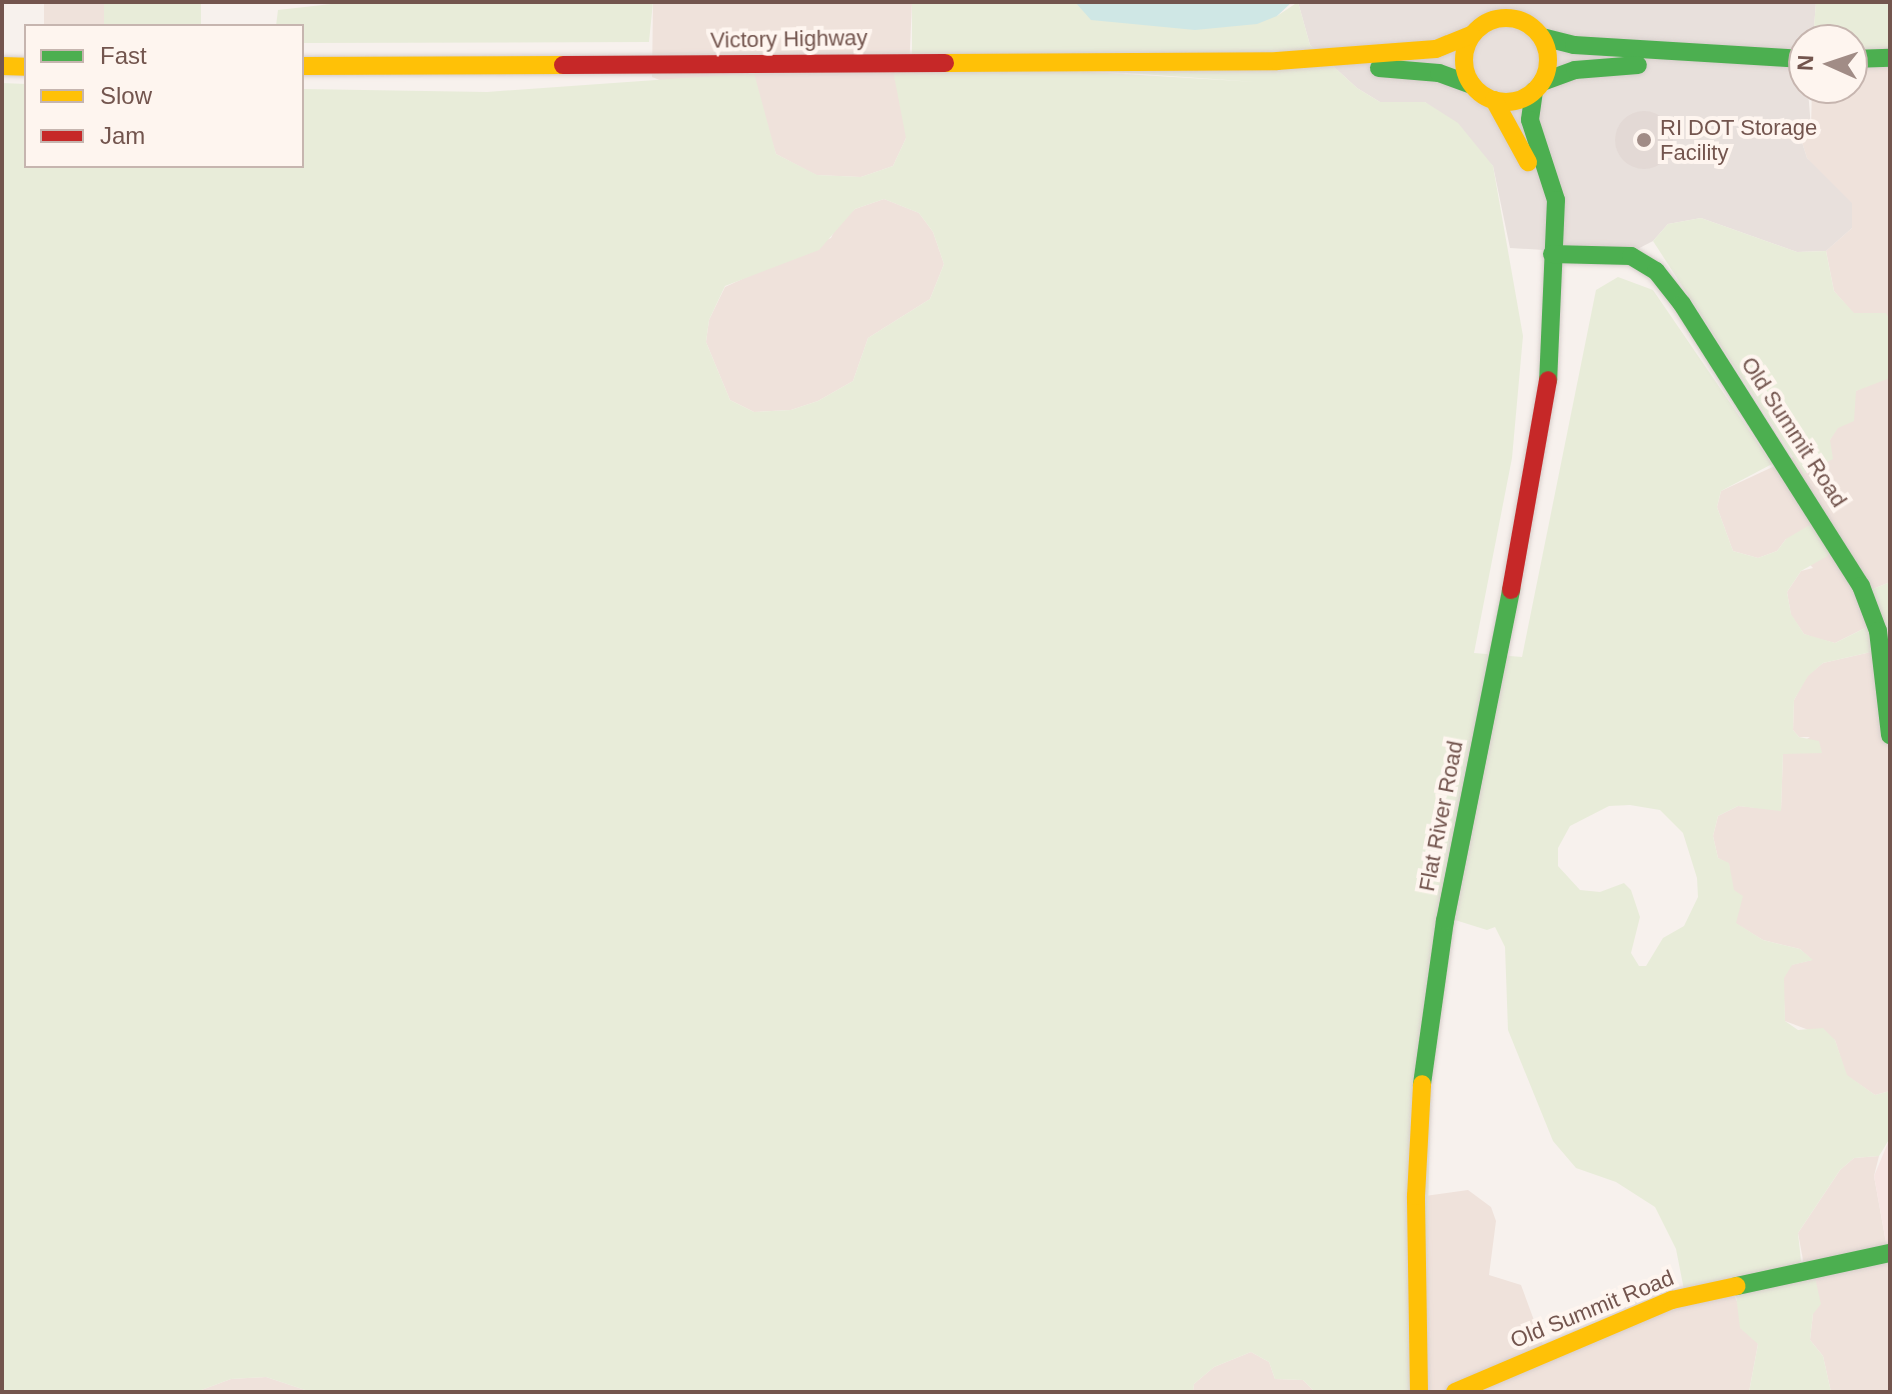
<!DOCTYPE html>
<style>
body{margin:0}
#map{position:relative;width:1892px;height:1394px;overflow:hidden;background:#f7f1ed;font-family:Arial,sans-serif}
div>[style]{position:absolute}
.residential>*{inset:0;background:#efe2db;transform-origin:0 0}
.commercial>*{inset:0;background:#f6e5e2}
.industrial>*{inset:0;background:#e8e0dc}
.green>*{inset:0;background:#e8ecd9;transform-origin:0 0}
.water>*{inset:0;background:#cfe7e5}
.building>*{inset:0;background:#e3d9d5}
.round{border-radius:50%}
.roads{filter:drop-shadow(0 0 2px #d6cdca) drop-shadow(0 0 2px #d6cdca)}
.fast>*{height:18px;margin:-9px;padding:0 9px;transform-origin:9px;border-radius:9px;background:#4caf50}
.slow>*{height:18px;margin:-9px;padding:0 9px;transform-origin:9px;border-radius:9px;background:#ffc107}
.slow>.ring{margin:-9px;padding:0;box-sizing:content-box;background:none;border:18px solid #ffc107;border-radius:50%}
.jam>*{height:18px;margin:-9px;padding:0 9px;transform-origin:9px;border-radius:9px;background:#c62828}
.dots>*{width:22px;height:22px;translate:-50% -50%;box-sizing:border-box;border:4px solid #fef5ef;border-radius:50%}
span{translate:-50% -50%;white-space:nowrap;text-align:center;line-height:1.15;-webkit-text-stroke:8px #fef5ef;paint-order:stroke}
.street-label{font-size:22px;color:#73554e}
.poi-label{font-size:22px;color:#73554e}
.left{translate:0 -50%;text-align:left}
.frame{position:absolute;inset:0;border:4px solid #73554e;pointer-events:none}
.legend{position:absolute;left:24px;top:24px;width:280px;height:144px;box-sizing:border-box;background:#fef5ef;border:2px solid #c6b5af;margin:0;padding:10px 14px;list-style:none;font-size:24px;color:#73554e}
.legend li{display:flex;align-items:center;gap:16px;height:40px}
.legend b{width:40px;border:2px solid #c6b5af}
.north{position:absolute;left:1788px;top:24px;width:80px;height:80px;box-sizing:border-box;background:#fef5ef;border:2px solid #c6b5af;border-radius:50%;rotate:273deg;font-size:22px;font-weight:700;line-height:32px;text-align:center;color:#73554e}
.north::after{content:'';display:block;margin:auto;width:28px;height:36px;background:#a18c86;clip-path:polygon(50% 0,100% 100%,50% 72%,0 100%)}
</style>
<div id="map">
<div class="residential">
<div style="left:44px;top:2px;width:60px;height:24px"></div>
<div style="clip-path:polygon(653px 2px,912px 2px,906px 138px,893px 166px,861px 177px,816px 175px,776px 154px,765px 120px,652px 77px)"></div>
<div style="clip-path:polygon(1852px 56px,1890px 56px,1890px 320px,1885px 313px,1854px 314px,1834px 291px,1826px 251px,1852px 228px,1827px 182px,1807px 158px,1800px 136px,1811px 128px,1812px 88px,1852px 88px)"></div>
<div style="clip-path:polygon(884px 199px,919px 213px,933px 232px,944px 264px,930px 299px,868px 338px,853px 381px,818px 401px,791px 410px,754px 412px,730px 400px,706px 342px,709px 320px,725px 287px,831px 238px,838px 223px,855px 209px)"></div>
<div style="clip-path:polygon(1884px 376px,1890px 378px,1890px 582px,1866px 592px,1875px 623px,1835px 643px,1815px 638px,1804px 634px,1791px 615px,1787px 592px,1801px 571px,1813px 568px,1786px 539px,1777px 551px,1758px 558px,1733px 551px,1717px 507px,1721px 491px,1830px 440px,1856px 391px)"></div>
<div style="clip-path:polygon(1884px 649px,1890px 686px,1890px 1091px,1875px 1095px,1846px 1075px,1835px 1040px,1785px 1021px,1783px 978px,1791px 965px,1812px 960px,1800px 949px,1763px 940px,1735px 923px,1729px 864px,1718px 858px,1713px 836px,1718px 816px,1738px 806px,1781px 810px,1783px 754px,1810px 737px,1799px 737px,1793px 730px,1794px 700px,1807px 676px,1823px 663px)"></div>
<div style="clip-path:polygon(1879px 1156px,1874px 1176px,1890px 1265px,1890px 1392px,1831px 1392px,1823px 1356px,1810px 1340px,1813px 1314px,1798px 1233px,1840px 1170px,1854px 1158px)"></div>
<div style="clip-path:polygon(1468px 1190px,1491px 1207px,1496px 1221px,1489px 1275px,1521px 1285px,1545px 1350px,1730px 1287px,1758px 1344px,1749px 1392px,1424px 1392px,1425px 1196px)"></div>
<div style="clip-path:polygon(1251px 1352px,1269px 1362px,1275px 1379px,1303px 1380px,1315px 1392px,1193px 1392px,1194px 1384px,1214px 1367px)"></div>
<div style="clip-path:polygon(266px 1377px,311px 1392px,196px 1392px,231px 1379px)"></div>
</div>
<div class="commercial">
<div style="clip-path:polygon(1890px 1138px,1890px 1265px,1874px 1176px)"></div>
</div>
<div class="industrial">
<div style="clip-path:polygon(1298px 2px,1816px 2px,1813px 40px,1804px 40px,1811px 128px,1800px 136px,1807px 158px,1852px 203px,1852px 228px,1826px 251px,1797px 252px,1701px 218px,1668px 224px,1653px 241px,1626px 255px,1510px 248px,1493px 166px,1425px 102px,1380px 102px,1357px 88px,1310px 45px)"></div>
</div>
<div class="green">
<div style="left:104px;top:2px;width:97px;height:24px"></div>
<div style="clip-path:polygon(349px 2px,653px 2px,649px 42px,302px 43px,302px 26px,276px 26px,278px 10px)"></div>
<div style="clip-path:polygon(evenodd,912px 2px,1075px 2px,1277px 16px,1298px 2px,1310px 45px,1357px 88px,1380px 102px,1425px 102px,1458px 123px,1493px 166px,1523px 336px,1512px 458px,1474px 653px,1522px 657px,1596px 290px,1618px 277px,1653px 290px,1772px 464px,1721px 491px,1717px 507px,1733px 551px,1758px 558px,1777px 551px,1786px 539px,1818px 520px,1838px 550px,1801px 571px,1787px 592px,1791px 614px,1804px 634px,1835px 643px,1875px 623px,1866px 592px,1890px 582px,1890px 686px,1884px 649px,1823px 663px,1808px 676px,1794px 700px,1793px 730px,1799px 737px,1819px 741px,1822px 753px,1783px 754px,1781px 811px,1738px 806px,1718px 816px,1713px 836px,1718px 858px,1729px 863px,1734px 890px,1743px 896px,1736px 923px,1763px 940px,1800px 949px,1813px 960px,1792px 965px,1784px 978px,1785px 1021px,1798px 1030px,1823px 1028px,1835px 1040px,1847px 1075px,1875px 1095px,1890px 1091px,1890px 1138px,1879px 1156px,1854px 1158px,1840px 1170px,1798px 1233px,1802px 1270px,1814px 1273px,1821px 1304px,1813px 1314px,1810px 1340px,1823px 1356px,1831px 1392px,1749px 1392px,1758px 1344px,1740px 1328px,1735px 1287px,1685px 1295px,1676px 1249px,1655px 1207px,1616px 1182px,1576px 1168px,1553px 1141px,1508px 1030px,1505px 947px,1495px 927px,1487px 930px,1455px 920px,1432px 1038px,1424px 1392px,1315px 1392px,1303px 1380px,1275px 1379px,1269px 1362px,1251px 1352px,1214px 1367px,1194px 1384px,1193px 1392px,311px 1392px,266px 1377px,231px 1379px,196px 1392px,2px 1392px,2px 83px,26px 84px,26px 166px,302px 166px,302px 89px,487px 92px,754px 73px,776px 154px,817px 175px,861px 177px,893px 166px,906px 138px,891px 60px,1256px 82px,912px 58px,912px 2px,884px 199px,919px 213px,933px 232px,944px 264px,930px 299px,868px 338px,853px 381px,818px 401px,791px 410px,754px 412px,730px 400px,706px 342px,709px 320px,725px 286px,819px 250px,855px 209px,884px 199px,912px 2px,1630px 805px,1660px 810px,1683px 833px,1697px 878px,1698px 897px,1684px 926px,1663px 938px,1646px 966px,1639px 966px,1631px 953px,1640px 917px,1631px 890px,1624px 883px,1600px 892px,1580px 890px,1558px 866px,1558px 848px,1570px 826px,1609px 806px,1630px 805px)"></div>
<div style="clip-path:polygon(1816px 2px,1890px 2px,1890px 56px,1852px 56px,1852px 40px,1813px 40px)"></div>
<div style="clip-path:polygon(1701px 218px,1797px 252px,1826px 251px,1834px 291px,1854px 313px,1886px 313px,1890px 320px,1890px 378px,1856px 391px,1854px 421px,1838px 428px,1830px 440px,1833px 459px,1804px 474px,1653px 241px,1668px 224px)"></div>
</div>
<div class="water">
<div style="clip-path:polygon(1075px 2px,1292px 2px,1277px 16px,1257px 24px,1195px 30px,1091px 20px)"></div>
</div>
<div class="building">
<div class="round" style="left:1615px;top:111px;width:58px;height:58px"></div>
</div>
<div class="roads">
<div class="fast">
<div style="left:1542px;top:37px;width:33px;rotate:14deg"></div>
<div style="left:1574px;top:45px;width:230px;rotate:3.5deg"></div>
<div style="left:1852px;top:59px;width:38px;rotate:-2deg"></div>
<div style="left:1379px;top:68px;width:60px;rotate:4.8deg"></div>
<div style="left:1439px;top:73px;width:35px;rotate:20deg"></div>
<div style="left:1542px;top:82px;width:35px;rotate:-20deg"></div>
<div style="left:1575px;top:70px;width:63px;rotate:-4.5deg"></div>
<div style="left:1534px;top:91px;width:29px;rotate:98deg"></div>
<div style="left:1530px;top:120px;width:84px;rotate:72deg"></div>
<div style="left:1556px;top:200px;width:180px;rotate:92.5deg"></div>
<div style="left:1552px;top:254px;width:79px;rotate:1.5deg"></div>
<div style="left:1631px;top:256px;width:29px;rotate:31deg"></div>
<div style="left:1656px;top:271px;width:42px;rotate:51.8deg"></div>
<div style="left:1682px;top:304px;width:334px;rotate:57.6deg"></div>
<div style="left:1861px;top:586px;width:48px;rotate:69.3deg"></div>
<div style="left:1878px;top:631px;width:105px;rotate:83.4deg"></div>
<div style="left:1422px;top:1084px;width:165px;rotate:-82deg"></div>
<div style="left:1445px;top:921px;width:338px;rotate:-78.7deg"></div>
<div style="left:1737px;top:1286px;width:157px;rotate:-12.2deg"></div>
</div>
<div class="slow">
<div class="ring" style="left:1464px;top:18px;width:66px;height:66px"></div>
<div style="left:945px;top:63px;width:332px;rotate:-0.3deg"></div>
<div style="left:1277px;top:61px;width:159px;rotate:-4.3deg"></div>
<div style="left:1436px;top:49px;width:38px;rotate:-22deg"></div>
<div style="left:2px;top:66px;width:24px;rotate:2deg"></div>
<div style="left:302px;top:66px;width:261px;rotate:-0.2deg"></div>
<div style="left:1494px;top:100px;width:71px;rotate:61.3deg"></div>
<div style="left:1419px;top:1392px;width:196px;rotate:-90.9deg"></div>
<div style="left:1416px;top:1196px;width:112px;rotate:-86.9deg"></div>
<div style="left:1455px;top:1392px;width:236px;rotate:-23deg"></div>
<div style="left:1672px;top:1300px;width:66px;rotate:-12.2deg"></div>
</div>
<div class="jam">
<div style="left:563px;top:65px;width:382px;rotate:-0.3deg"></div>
<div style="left:1511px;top:590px;width:213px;rotate:-80deg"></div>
</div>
</div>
<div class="dots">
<div style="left:1644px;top:140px;background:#a18c86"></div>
</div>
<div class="street-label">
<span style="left:789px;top:39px;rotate:-1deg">Victory Highway</span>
<span style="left:1794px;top:432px;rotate:57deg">Old Summit Road</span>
<span style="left:1441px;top:816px;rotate:-79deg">Flat River Road</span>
<span style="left:1592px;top:1309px;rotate:-22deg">Old Summit Road</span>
</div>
<div class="poi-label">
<span class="left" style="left:1660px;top:140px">RI DOT Storage<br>Facility</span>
</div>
<div class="frame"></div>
<ul class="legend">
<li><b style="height:10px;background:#4caf50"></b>Fast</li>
<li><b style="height:10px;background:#ffc107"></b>Slow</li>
<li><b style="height:10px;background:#c62828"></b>Jam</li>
</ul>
<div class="north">N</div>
</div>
